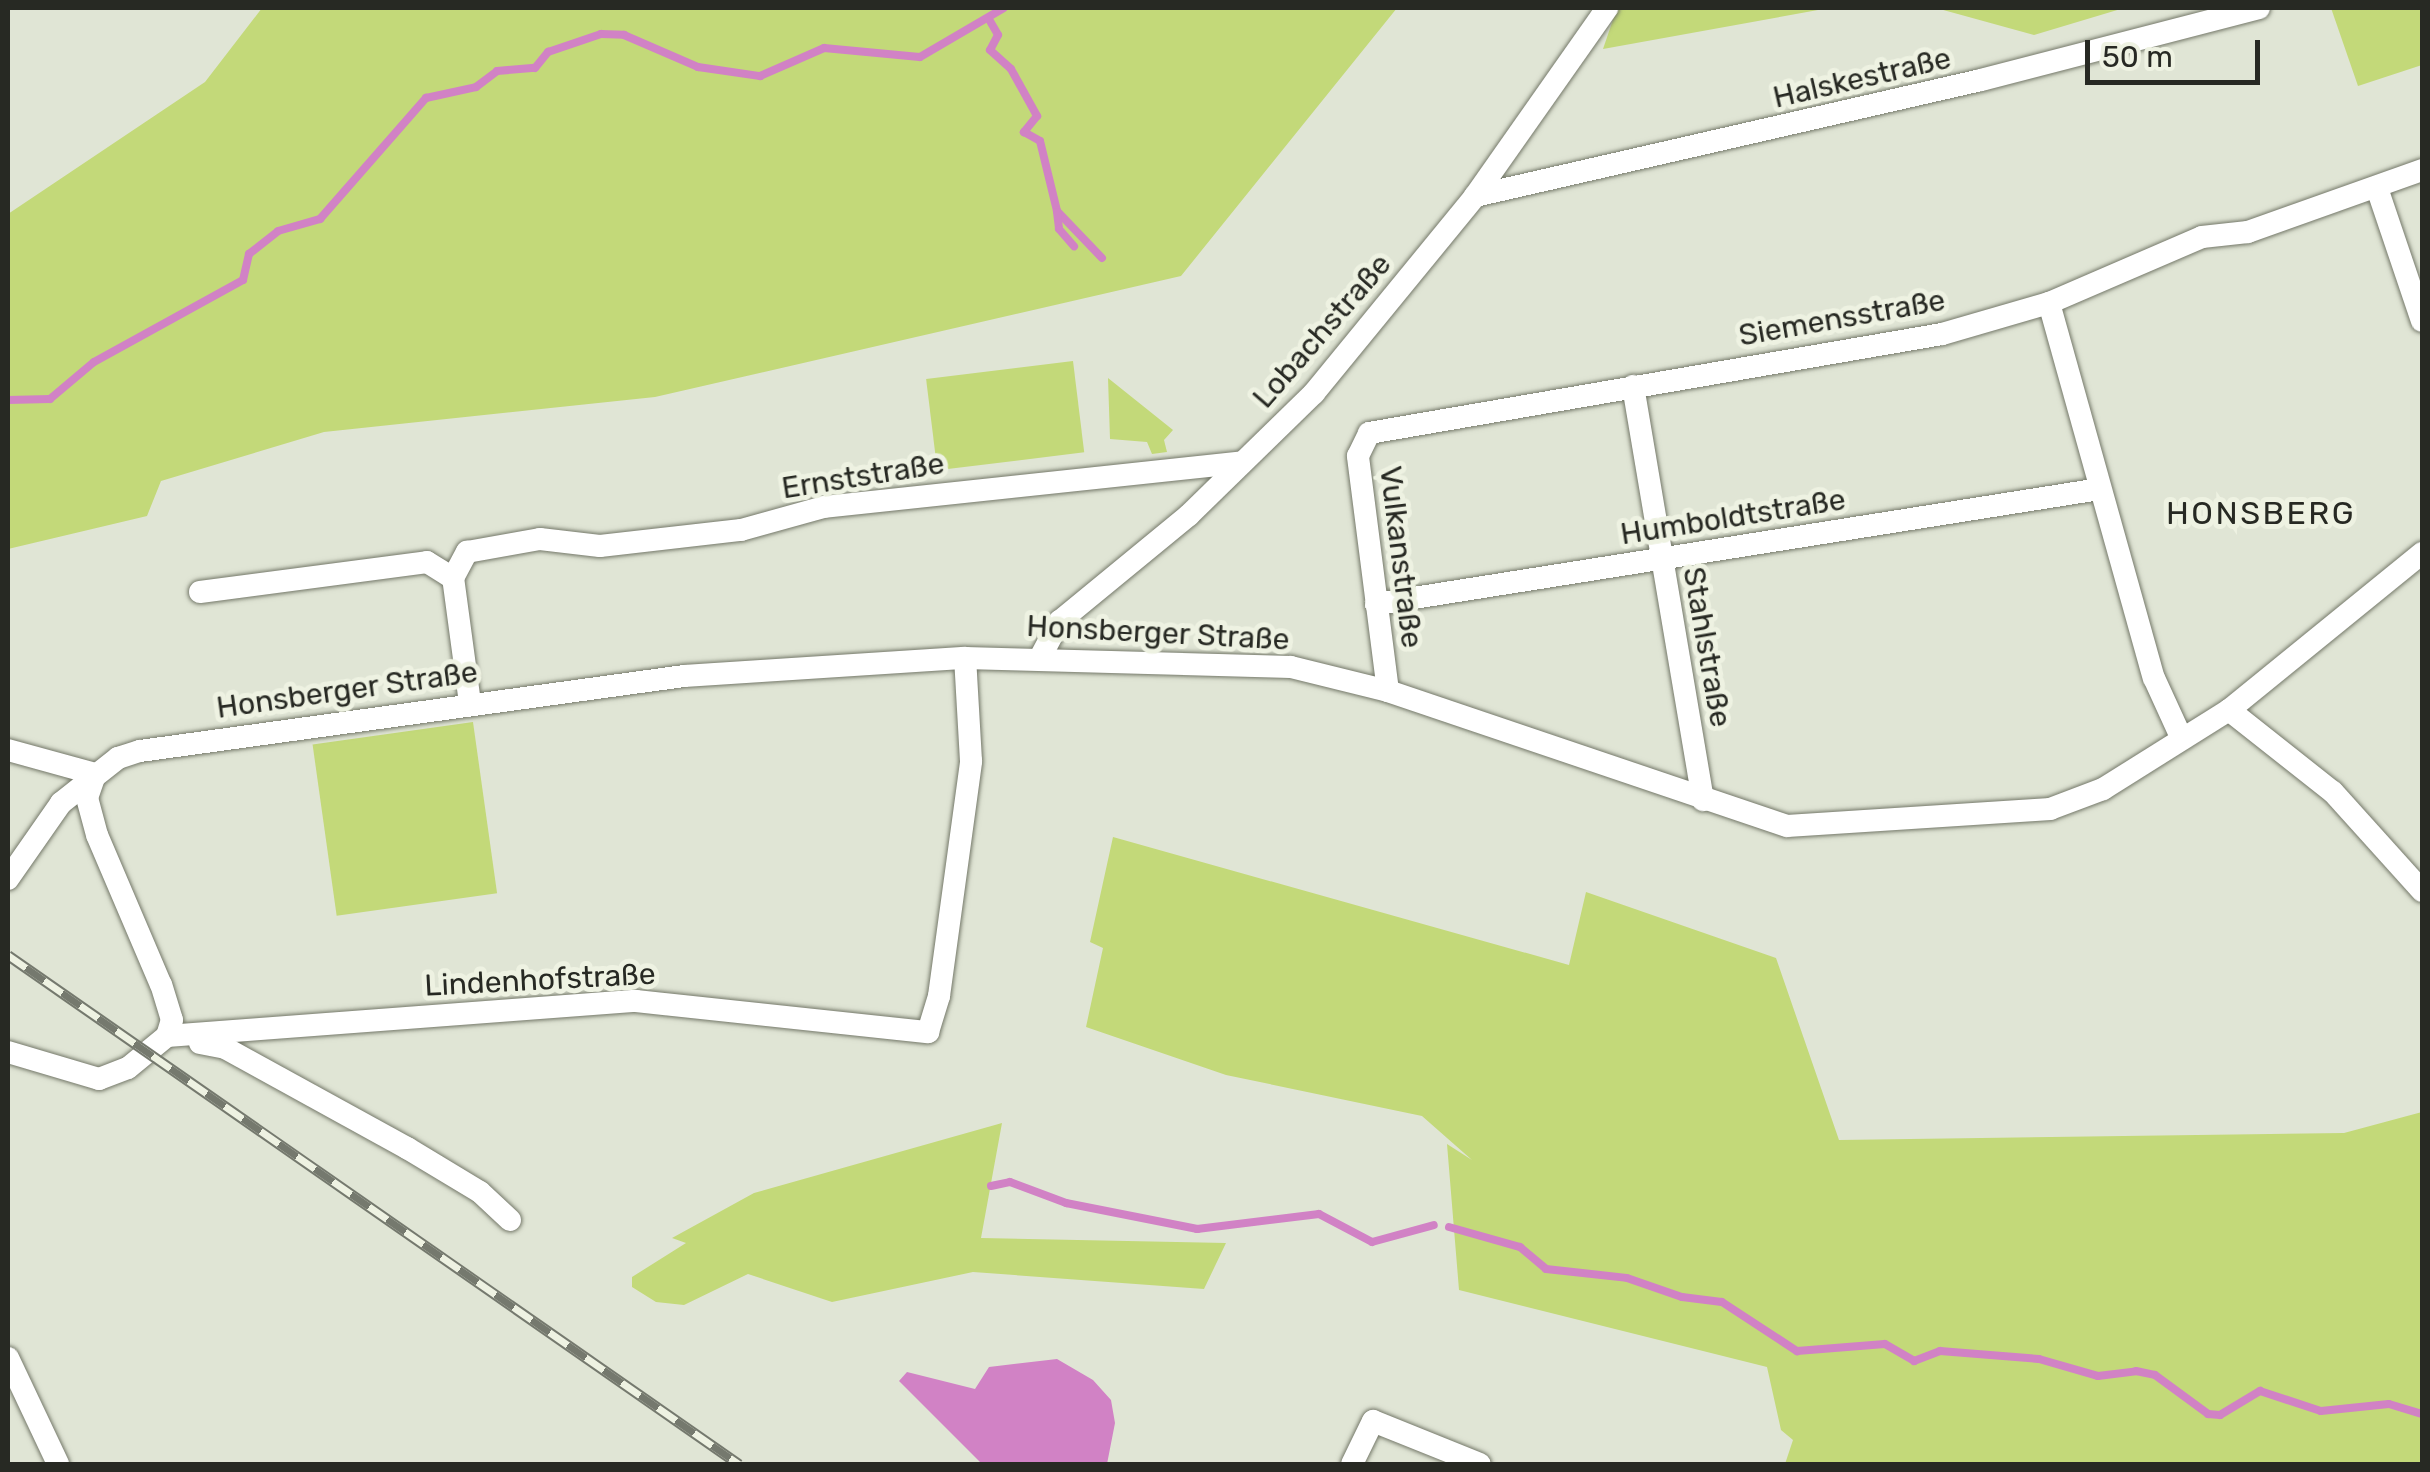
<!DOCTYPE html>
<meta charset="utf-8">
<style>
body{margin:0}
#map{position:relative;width:2430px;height:1472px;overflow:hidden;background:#e0e5d5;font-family:Rubik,sans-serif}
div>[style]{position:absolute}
.green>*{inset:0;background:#c3d979;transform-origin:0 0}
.water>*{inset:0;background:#d182c5}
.stream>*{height:8px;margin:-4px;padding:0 4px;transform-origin:4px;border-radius:4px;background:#d182c5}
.roads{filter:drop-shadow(0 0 2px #747869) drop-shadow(0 0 2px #747869)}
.minor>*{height:22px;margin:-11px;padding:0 11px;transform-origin:11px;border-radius:11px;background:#fff}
.rail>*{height:11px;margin-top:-5.5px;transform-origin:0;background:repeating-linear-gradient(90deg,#eef2e2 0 22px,#75796e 0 44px);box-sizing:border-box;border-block:2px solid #75796e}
span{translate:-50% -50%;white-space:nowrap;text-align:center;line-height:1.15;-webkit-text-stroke:10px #eef2e2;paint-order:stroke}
.street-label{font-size:30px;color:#272923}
.neighbourhood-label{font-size:32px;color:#272923;letter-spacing:2.5px}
.frame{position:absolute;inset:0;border:10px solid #272923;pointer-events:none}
.scale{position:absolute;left:2085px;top:40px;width:175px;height:45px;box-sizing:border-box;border:5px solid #272923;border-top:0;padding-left:12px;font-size:30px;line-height:35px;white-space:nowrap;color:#272923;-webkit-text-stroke:8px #eef2e2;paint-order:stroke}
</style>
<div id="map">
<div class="green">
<div style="clip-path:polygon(262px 8px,1397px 8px,1181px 276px,655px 397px,324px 432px,161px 481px,147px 516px,8px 549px,8px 214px,205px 82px)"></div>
<div style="clip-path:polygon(1617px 8px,1829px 8px,1603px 49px)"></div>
<div style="clip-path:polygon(1936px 8px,2124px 8px,2034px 35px)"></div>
<div style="clip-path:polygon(2331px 8px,2422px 8px,2422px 65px,2358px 86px)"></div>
<div style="left:1073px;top:361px;width:92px;height:148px;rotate:83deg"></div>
<div style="clip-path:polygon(1108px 378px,1173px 430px,1164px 440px,1167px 452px,1152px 454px,1147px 442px,1110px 439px)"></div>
<div style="left:473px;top:722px;width:173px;height:162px;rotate:82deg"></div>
<div style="clip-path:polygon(1113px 837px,1569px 965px,1586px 892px,1776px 958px,1839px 1140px,2344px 1133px,2422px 1112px,2422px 1464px,1785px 1464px,1793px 1440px,1781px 1430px,1767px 1367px,1459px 1290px,1447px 1144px,1472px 1160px,1422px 1116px,1226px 1075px,1086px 1027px,1103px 948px,1090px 942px)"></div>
<div style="clip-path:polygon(1002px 1123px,981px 1238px,1226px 1243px,1204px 1289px,973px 1272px,832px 1302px,748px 1274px,684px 1305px,656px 1302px,632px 1287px,632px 1277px,686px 1243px,672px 1238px,754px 1193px)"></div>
</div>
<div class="water">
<div style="clip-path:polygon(1057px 1359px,1093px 1380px,1111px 1400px,1115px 1423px,1107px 1464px,982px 1464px,899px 1381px,907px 1372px,975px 1389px,989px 1367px)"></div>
</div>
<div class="stream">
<div style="left:990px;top:21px;width:16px;rotate:60deg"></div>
<div style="left:998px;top:35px;width:17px;rotate:118deg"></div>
<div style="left:990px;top:50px;width:28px;rotate:42deg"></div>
<div style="left:1011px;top:69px;width:54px;rotate:61deg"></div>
<div style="left:1037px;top:116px;width:21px;rotate:129deg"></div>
<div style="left:1024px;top:132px;width:18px;rotate:29deg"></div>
<div style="left:1040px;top:141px;width:72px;rotate:76.3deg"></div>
<div style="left:1057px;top:211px;width:65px;rotate:46.2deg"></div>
<div style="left:1057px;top:212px;width:17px;rotate:83deg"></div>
<div style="left:1059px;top:229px;width:23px;rotate:49deg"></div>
<div style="left:8px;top:400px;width:42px;rotate:-1.4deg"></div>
<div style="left:50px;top:399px;width:57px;rotate:-40.1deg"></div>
<div style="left:94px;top:362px;width:170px;rotate:-28.8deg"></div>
<div style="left:243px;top:280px;width:27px;rotate:-77deg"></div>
<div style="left:249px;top:254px;width:37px;rotate:-38deg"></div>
<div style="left:278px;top:231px;width:44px;rotate:-15.9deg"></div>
<div style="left:320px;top:219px;width:161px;rotate:-48.8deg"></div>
<div style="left:426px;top:98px;width:51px;rotate:-12.4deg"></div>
<div style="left:476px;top:87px;width:26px;rotate:-37deg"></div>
<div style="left:497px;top:71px;width:38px;rotate:-5deg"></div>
<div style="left:535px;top:68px;width:21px;rotate:-51deg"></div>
<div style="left:548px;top:52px;width:56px;rotate:-18.8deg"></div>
<div style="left:601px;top:34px;width:23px;rotate:2deg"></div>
<div style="left:624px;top:35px;width:81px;rotate:23.4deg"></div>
<div style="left:698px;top:67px;width:63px;rotate:8.3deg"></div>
<div style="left:760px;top:76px;width:70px;rotate:-23.6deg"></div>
<div style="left:824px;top:48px;width:96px;rotate:5.4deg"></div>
<div style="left:920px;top:57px;width:97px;rotate:-30.3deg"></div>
<div style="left:991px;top:1186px;width:19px;rotate:-12deg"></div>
<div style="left:1010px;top:1182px;width:60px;rotate:20.6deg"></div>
<div style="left:1066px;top:1203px;width:134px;rotate:11.2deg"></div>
<div style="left:1197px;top:1229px;width:123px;rotate:-7deg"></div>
<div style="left:1319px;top:1214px;width:60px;rotate:27.8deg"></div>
<div style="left:1372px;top:1242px;width:64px;rotate:-15.3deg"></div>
<div style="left:1449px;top:1227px;width:74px;rotate:15.7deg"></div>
<div style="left:1520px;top:1247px;width:34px;rotate:40deg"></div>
<div style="left:1546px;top:1269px;width:81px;rotate:6.3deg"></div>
<div style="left:1627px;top:1278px;width:58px;rotate:19.1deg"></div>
<div style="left:1682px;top:1297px;width:40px;rotate:7.1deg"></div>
<div style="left:1722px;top:1302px;width:90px;rotate:33.2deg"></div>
<div style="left:1797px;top:1351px;width:88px;rotate:-4.5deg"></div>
<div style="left:1885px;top:1344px;width:34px;rotate:30deg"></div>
<div style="left:1914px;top:1361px;width:28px;rotate:-21deg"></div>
<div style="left:1940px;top:1351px;width:99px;rotate:4.6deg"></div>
<div style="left:2039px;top:1359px;width:61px;rotate:16.1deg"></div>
<div style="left:2098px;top:1376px;width:38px;rotate:-7deg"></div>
<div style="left:2136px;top:1371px;width:19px;rotate:12deg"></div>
<div style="left:2155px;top:1375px;width:66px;rotate:36.3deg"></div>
<div style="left:2208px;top:1414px;width:12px;rotate:5deg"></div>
<div style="left:2220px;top:1415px;width:47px;rotate:-31deg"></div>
<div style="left:2260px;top:1391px;width:64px;rotate:18.2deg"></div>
<div style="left:2321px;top:1411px;width:68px;rotate:-5.9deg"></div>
<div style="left:2389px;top:1404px;width:34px;rotate:17deg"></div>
</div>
<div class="roads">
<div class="minor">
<div style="left:2378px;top:191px;width:137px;rotate:71.3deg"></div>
<div style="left:1475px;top:196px;width:519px;rotate:-12.91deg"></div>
<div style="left:1981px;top:80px;width:287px;rotate:-14.5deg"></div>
<div style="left:2049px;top:303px;width:389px;rotate:74.4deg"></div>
<div style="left:2154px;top:678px;width:65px;rotate:65.4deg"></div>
<div style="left:1633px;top:386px;width:420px;rotate:80.4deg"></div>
<div style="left:200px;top:592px;width:229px;rotate:-7.5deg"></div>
<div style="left:427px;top:562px;width:31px;rotate:32deg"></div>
<div style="left:1376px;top:604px;width:733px;rotate:-9.03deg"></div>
<div style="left:1041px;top:656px;width:40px;rotate:-62deg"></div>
<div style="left:1060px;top:621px;width:167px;rotate:-39.4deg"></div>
<div style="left:1189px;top:515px;width:175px;rotate:-44.3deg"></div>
<div style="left:1314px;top:393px;width:254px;rotate:-50.7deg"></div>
<div style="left:1475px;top:196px;width:230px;rotate:-54.9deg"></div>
<div style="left:1388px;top:691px;width:237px;rotate:-97.3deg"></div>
<div style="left:1358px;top:456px;width:25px;rotate:-64deg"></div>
<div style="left:1369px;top:433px;width:581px;rotate:-9.8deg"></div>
<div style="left:1942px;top:334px;width:111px;rotate:-16.2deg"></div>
<div style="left:2049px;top:303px;width:167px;rotate:-23.3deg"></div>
<div style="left:2202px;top:237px;width:46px;rotate:-6.2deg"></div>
<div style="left:2248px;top:232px;width:185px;rotate:-19.6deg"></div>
<div style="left:470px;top:703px;width:126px;rotate:-97.7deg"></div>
<div style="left:453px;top:578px;width:30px;rotate:-62deg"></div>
<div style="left:467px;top:552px;width:74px;rotate:-10.1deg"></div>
<div style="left:540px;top:539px;width:60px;rotate:6.7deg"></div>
<div style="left:600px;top:546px;width:142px;rotate:-6.5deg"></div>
<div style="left:741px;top:530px;width:86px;rotate:-15.5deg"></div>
<div style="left:824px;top:507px;width:420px;rotate:-6.1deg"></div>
<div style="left:2229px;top:710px;width:132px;rotate:38.3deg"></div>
<div style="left:2333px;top:792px;width:133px;rotate:48deg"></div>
<div style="left:8px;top:750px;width:90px;rotate:15.4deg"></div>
<div style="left:8px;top:879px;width:93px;rotate:-55.1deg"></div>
<div style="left:61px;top:803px;width:73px;rotate:-38.3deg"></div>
<div style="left:118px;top:758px;width:23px;rotate:-18deg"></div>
<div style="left:140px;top:751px;width:549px;rotate:-7.85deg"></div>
<div style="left:684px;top:676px;width:282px;rotate:-3.7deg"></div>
<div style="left:965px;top:658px;width:326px;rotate:1.6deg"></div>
<div style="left:1291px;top:667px;width:100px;rotate:13.9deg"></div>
<div style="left:1388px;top:691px;width:421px;rotate:18.7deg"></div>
<div style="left:1787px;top:826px;width:264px;rotate:-3.7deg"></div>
<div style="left:2050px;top:809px;width:57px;rotate:-20.7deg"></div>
<div style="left:2103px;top:789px;width:149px;rotate:-32.1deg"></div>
<div style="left:2229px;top:710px;width:249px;rotate:-39.1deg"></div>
<div style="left:167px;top:1036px;width:470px;rotate:-4.3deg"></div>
<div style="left:636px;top:1001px;width:294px;rotate:6.1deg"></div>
<div style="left:928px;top:1032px;width:38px;rotate:-73deg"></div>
<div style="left:939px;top:996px;width:237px;rotate:-82.2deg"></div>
<div style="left:971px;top:761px;width:103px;rotate:-93.3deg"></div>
<div style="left:200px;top:1043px;width:25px;rotate:11deg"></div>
<div style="left:225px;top:1048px;width:208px;rotate:28.8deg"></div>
<div style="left:407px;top:1148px;width:85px;rotate:31.1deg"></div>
<div style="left:480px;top:1192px;width:41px;rotate:43deg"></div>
<div style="left:8px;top:1052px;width:95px;rotate:16.5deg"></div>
<div style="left:99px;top:1079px;width:31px;rotate:-21deg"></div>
<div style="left:128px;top:1068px;width:50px;rotate:-39.4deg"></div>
<div style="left:167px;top:1036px;width:17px;rotate:-73deg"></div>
<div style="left:172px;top:1020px;width:37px;rotate:-107deg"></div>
<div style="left:161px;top:985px;width:163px;rotate:-113.1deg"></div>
<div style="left:97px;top:835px;width:38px;rotate:-105deg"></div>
<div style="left:87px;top:798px;width:24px;rotate:-71deg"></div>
<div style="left:8px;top:1358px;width:117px;rotate:64.7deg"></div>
<div style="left:1352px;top:1464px;width:48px;rotate:-64deg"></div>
<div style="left:1373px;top:1421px;width:115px;rotate:21.9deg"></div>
</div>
</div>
<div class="rail">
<div style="left:8px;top:955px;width:891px;rotate:34.85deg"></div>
</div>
<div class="street-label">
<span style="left:1862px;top:78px;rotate:-13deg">Halskestraße</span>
<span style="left:1842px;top:318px;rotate:-10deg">Siemensstraße</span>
<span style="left:1322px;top:331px;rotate:-49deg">Lobachstraße</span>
<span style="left:863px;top:476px;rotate:-9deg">Ernststraße</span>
<span style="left:1733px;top:517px;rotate:-9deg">Humboldtstraße</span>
<span style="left:1401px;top:557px;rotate:83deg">Vulkanstraße</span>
<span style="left:1158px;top:633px;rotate:3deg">Honsberger Straße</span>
<span style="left:1707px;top:647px;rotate:80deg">Stahlstraße</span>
<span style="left:347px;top:690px;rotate:-8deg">Honsberger Straße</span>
<span style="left:540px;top:980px;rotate:-3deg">Lindenhofstraße</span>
</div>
<div class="neighbourhood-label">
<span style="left:2261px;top:513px">HONSBERG</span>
</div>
<div class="frame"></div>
<div class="scale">50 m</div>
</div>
